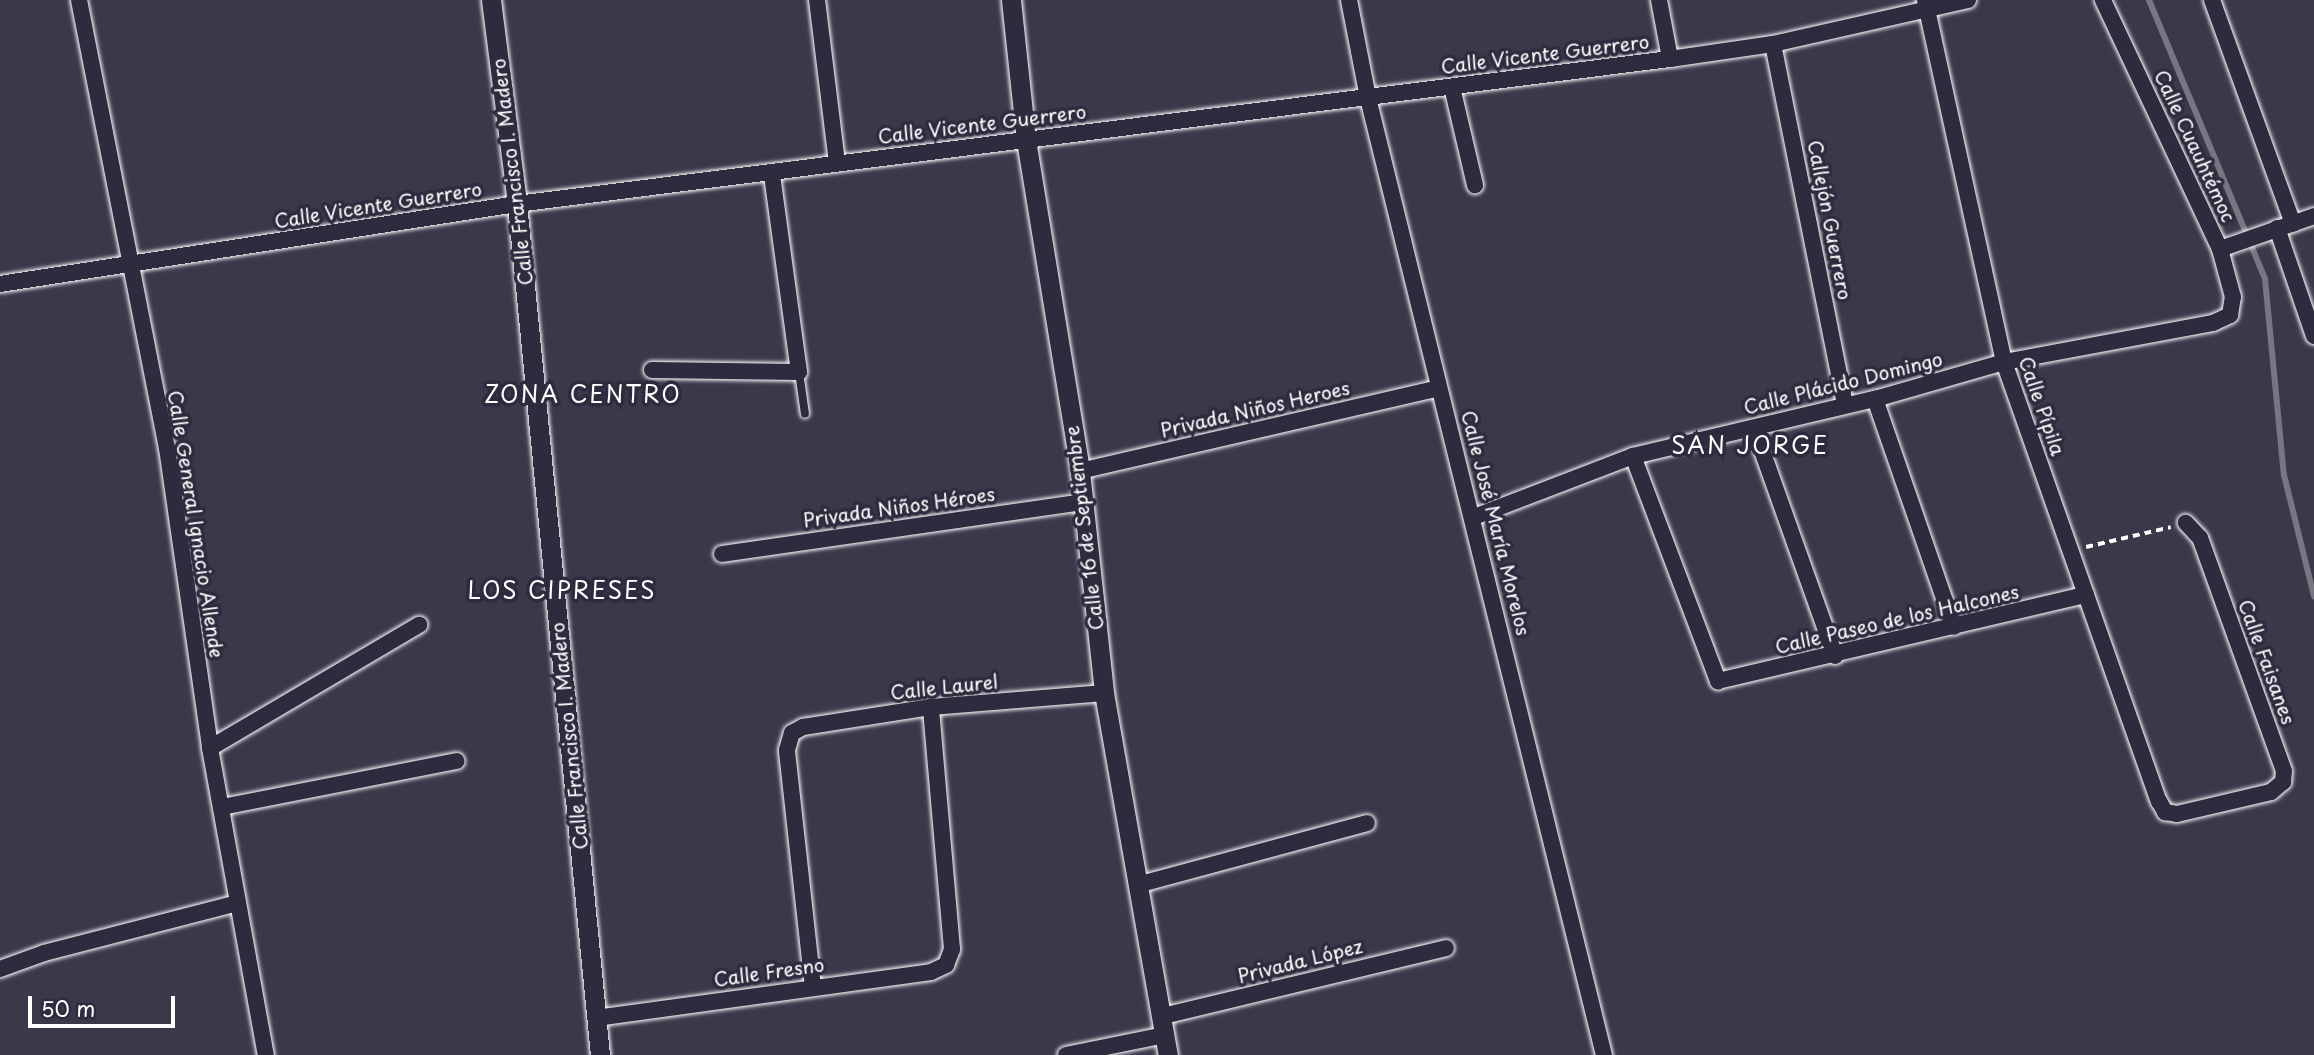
<!DOCTYPE html>
<meta charset="utf-8">
<style>
body{margin:0}
#map{position:relative;width:2314px;height:1055px;overflow:hidden;background:#3c3749;font-family:"Playpen Sans",sans-serif}
div>[style]{position:absolute}
.stream>*{height:6px;margin:-3px;padding:0 3px;transform-origin:3px;border-radius:3px;background:#797682}
.path>*{height:3.5px;margin-top:-1.75px;transform-origin:0;background:repeating-linear-gradient(90deg,#fff 0 7px,transparent 0 12px)}
.roads{filter:drop-shadow(0 0 2px #fff) drop-shadow(0 0 2px #fff)}
.service>*{height:8px;margin:-4px;padding:0 4px;transform-origin:4px;border-radius:4px;background:#2f2a3d}
.minor>*{height:16px;margin:-8px;padding:0 8px;transform-origin:8px;border-radius:8px;background:#2f2a3d}
.tertiary>*{height:19px;margin:-9.5px;padding:0 9.5px;transform-origin:9.5px;border-radius:9.5px;background:#2f2a3d}
span{translate:-50% -50%;white-space:nowrap;text-align:center;line-height:1.15;-webkit-text-stroke:7px #2f2a3d;paint-order:stroke}
.street-label{font-size:19px;color:#fff}
.quarter-label{font-size:23px;color:#fff;letter-spacing:2px}
.scale{position:absolute;left:28px;top:996px;width:147px;height:32px;box-sizing:border-box;border:4px solid #fff;border-top:0;padding-left:9px;font-size:21px;line-height:24px;white-space:nowrap;color:#fff;-webkit-text-stroke:5px #2f2a3d;paint-order:stroke}
</style>
<div id="map">
<div class="stream">
<div style="left:2149px;top:0;width:302px;rotate:67.4deg"></div>
<div style="left:2265px;top:279px;width:197px;rotate:84.5deg"></div>
<div style="left:2284px;top:475px;width:125px;rotate:76.1deg"></div>
</div>
<div class="path">
<div style="left:2086px;top:547px;width:87px;rotate:-13.2deg"></div>
</div>
<div class="roads">
<div class="service">
<div style="left:799px;top:372px;width:42px;rotate:81.9deg"></div>
</div>
<div class="minor">
<div style="left:79px;top:0;width:457px;rotate:78.9deg"></div>
<div style="left:167px;top:448px;width:303px;rotate:81.8deg"></div>
<div style="left:210px;top:748px;width:312px;rotate:79.7deg"></div>
<div style="left:817px;top:0;width:163px;rotate:83deg"></div>
<div style="left:1349px;top:0;width:100px;rotate:79deg"></div>
<div style="left:1368px;top:98px;width:986px;rotate:76.15deg"></div>
<div style="left:1659px;top:0;width:60px;rotate:79.4deg"></div>
<div style="left:1925px;top:0;width:371px;rotate:77.7deg"></div>
<div style="left:2004px;top:362px;width:466px;rotate:70.6deg"></div>
<div style="left:2159px;top:801px;width:13px;rotate:61deg"></div>
<div style="left:2165px;top:812px;width:12px;rotate:9deg"></div>
<div style="left:2177px;top:814px;width:97px;rotate:-13.2deg"></div>
<div style="left:2271px;top:792px;width:16px;rotate:-40deg"></div>
<div style="left:2283px;top:782px;width:11px;rotate:-85deg"></div>
<div style="left:2284px;top:771px;width:248px;rotate:-109.8deg"></div>
<div style="left:2200px;top:538px;width:21px;rotate:-133deg"></div>
<div style="left:2212px;top:0;width:238px;rotate:70.1deg"></div>
<div style="left:1773px;top:44px;width:368px;rotate:78.7deg"></div>
<div style="left:1452px;top:87px;width:101px;rotate:76.8deg"></div>
<div style="left:2277px;top:228px;width:114px;rotate:71.1deg"></div>
<div style="left:2220px;top:249px;width:100px;rotate:-19.3deg"></div>
<div style="left:0;top:284px;width:523px;rotate:-8.8deg"></div>
<div style="left:517px;top:204px;width:1162px;rotate:-7.17deg"></div>
<div style="left:1670px;top:59px;width:104px;rotate:-8.3deg"></div>
<div style="left:1773px;top:44px;width:200px;rotate:-12.7deg"></div>
<div style="left:652px;top:370px;width:147px;rotate:0.8deg"></div>
<div style="left:799px;top:372px;width:199px;rotate:-97.8deg"></div>
<div style="left:1875px;top:399px;width:241px;rotate:70.9deg"></div>
<div style="left:1754px;top:428px;width:242px;rotate:70.4deg"></div>
<div style="left:1633px;top:456px;width:241px;rotate:69.3deg"></div>
<div style="left:1718px;top:681px;width:378px;rotate:-13.2deg"></div>
<div style="left:1080px;top:471px;width:368px;rotate:-13deg"></div>
<div style="left:1474px;top:517px;width:170px;rotate:-21deg"></div>
<div style="left:1633px;top:456px;width:249px;rotate:-13.3deg"></div>
<div style="left:1875px;top:399px;width:134px;rotate:-16deg"></div>
<div style="left:2004px;top:362px;width:213px;rotate:-10.6deg"></div>
<div style="left:2213px;top:323px;width:19px;rotate:-25deg"></div>
<div style="left:2230px;top:315px;width:18px;rotate:-81deg"></div>
<div style="left:2233px;top:297px;width:50px;rotate:-105.2deg"></div>
<div style="left:2220px;top:249px;width:275px;rotate:-115.2deg"></div>
<div style="left:722px;top:554px;width:365px;rotate:-8.2deg"></div>
<div style="left:210px;top:748px;width:243px;rotate:-30.5deg"></div>
<div style="left:222px;top:807px;width:239px;rotate:-11.1deg"></div>
<div style="left:1141px;top:884px;width:234px;rotate:-15.1deg"></div>
<div style="left:0;top:969px;width:47px;rotate:-20deg"></div>
<div style="left:44px;top:953px;width:200px;rotate:-14.5deg"></div>
<div style="left:813px;top:987px;width:238px;rotate:-96.3deg"></div>
<div style="left:787px;top:750px;width:18px;rotate:-74deg"></div>
<div style="left:792px;top:733px;width:13px;rotate:-29deg"></div>
<div style="left:803px;top:727px;width:130px;rotate:-8.9deg"></div>
<div style="left:931px;top:707px;width:174px;rotate:-4.6deg"></div>
<div style="left:1163px;top:1016px;width:291px;rotate:-13.5deg"></div>
<div style="left:596px;top:1018px;width:338px;rotate:-7.8deg"></div>
<div style="left:931px;top:972px;width:17px;rotate:-25deg"></div>
<div style="left:946px;top:965px;width:17px;rotate:-69deg"></div>
<div style="left:952px;top:949px;width:243px;rotate:-95deg"></div>
<div style="left:1066px;top:1055px;width:101px;rotate:-11.4deg"></div>
</div>
<div class="tertiary">
<div style="left:491px;top:0;width:206px;rotate:82.7deg"></div>
<div style="left:517px;top:204px;width:855px;rotate:84.43deg"></div>
<div style="left:1011px;top:0;width:141px;rotate:83.9deg"></div>
<div style="left:1026px;top:140px;width:335px;rotate:80.7deg"></div>
<div style="left:1080px;top:471px;width:223px;rotate:83.8deg"></div>
<div style="left:1104px;top:693px;width:368px;rotate:80deg"></div>
</div>
</div>
<div class="street-label">
<span style="left:1545px;top:54px;rotate:-7deg">Calle Vicente Guerrero</span>
<span style="left:982px;top:124px;rotate:-7deg">Calle Vicente Guerrero</span>
<span style="left:2195px;top:146px;rotate:65deg">Calle Cuauhtémoc</span>
<span style="left:512px;top:172px;rotate:-97deg">Calle Francisco I. Madero</span>
<span style="left:378px;top:205px;rotate:-9deg">Calle Vicente Guerrero</span>
<span style="left:1830px;top:220px;rotate:79deg">Callejón Guerrero</span>
<span style="left:1843px;top:383px;rotate:-14deg">Calle Plácido Domingo</span>
<span style="left:2042px;top:406px;rotate:71deg">Calle Pípila</span>
<span style="left:1255px;top:409px;rotate:-13deg">Privada Niños Heroes</span>
<span style="left:899px;top:507px;rotate:-8deg">Privada Niños Héroes</span>
<span style="left:1496px;top:523px;rotate:76deg">Calle José María Morelos</span>
<span style="left:196px;top:524px;rotate:81deg">Calle General Ignacio Allende</span>
<span style="left:1084px;top:528px;rotate:-97deg">Calle 16 de Septiembre</span>
<span style="left:1897px;top:619px;rotate:-13deg">Calle Paseo de los Halcones</span>
<span style="left:2267px;top:662px;rotate:70deg">Calle Faisanes</span>
<span style="left:944px;top:687px;rotate:-6deg">Calle Laurel</span>
<span style="left:569px;top:736px;rotate:-96deg">Calle Francisco I. Madero</span>
<span style="left:1300px;top:961px;rotate:-14deg">Privada López</span>
<span style="left:769px;top:972px;rotate:-8deg">Calle Fresno</span>
</div>
<div class="quarter-label">
<span style="left:583px;top:394px">ZONA CENTRO</span>
<span style="left:1750px;top:445px">SAN JORGE</span>
<span style="left:562px;top:590px">LOS CIPRESES</span>
</div>
<div class="scale">50 m</div>
</div>
